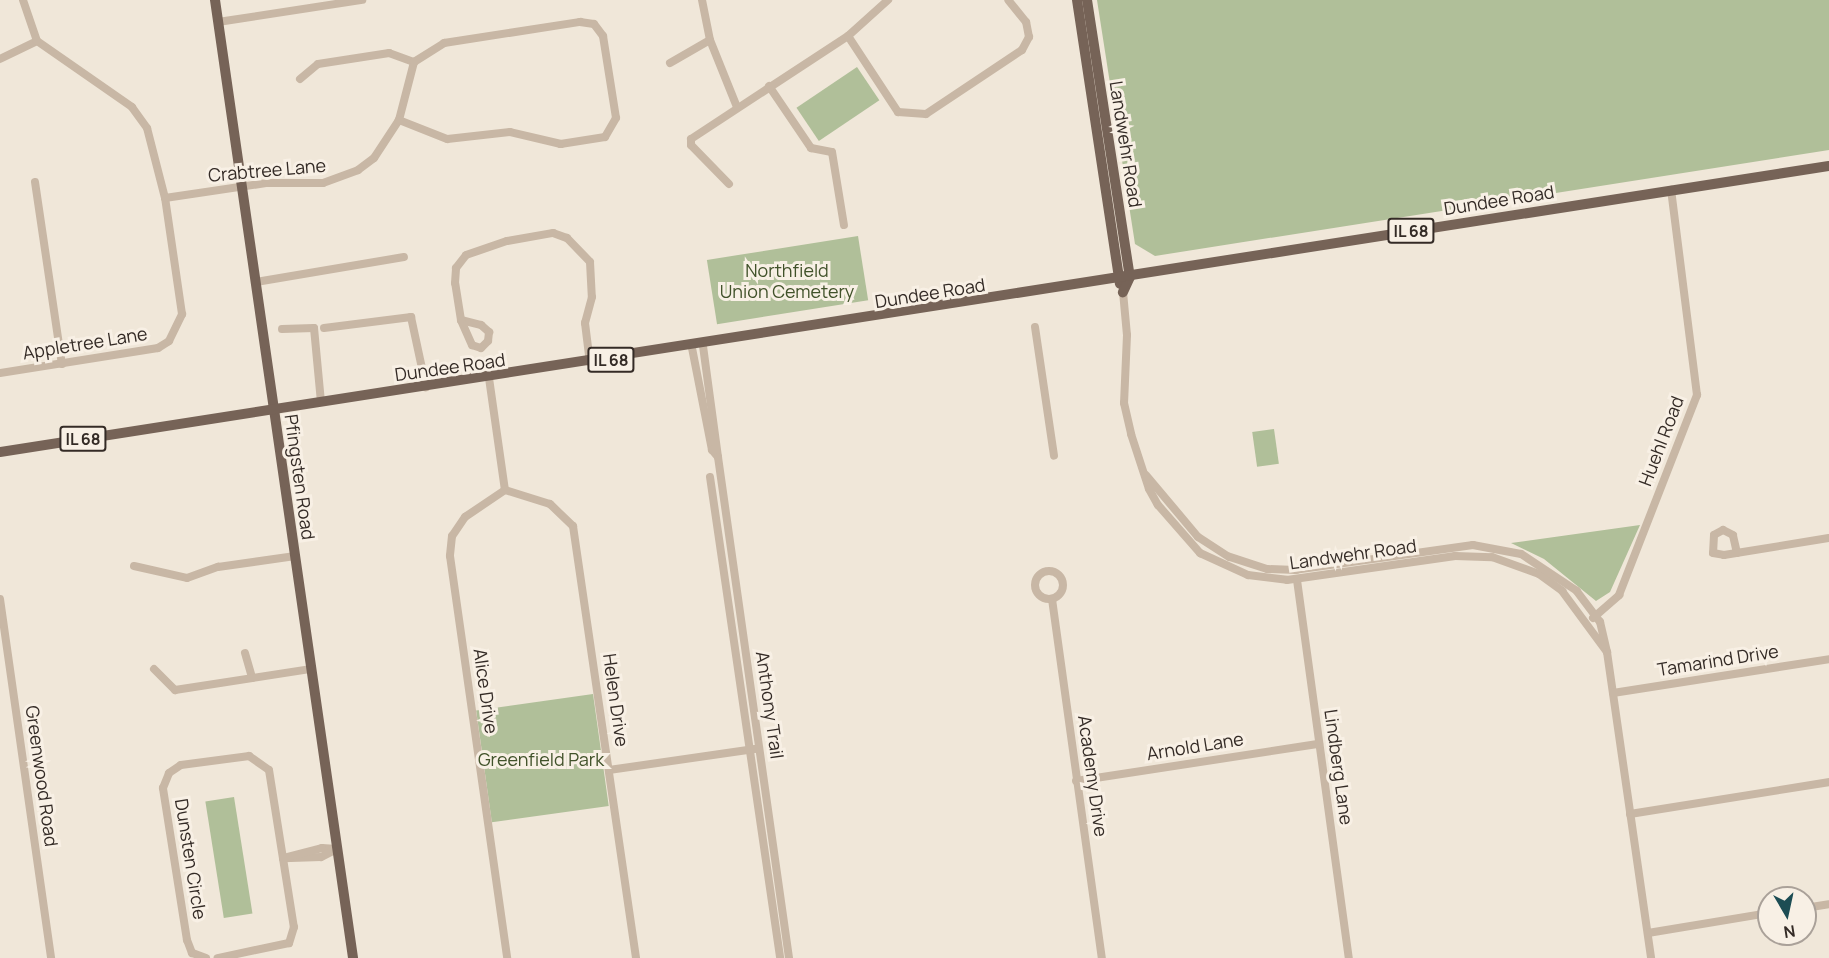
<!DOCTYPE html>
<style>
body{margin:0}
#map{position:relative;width:1829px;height:958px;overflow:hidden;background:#f0e7d9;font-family:Manrope,sans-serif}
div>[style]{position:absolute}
.green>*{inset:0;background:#b0bf99;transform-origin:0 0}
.minor>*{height:8px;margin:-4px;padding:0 4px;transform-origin:4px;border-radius:4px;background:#c8b7a5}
.minor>.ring{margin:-4px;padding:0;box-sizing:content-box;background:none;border:8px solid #c8b7a5;border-radius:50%}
.major>*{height:10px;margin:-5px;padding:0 5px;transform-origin:5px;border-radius:5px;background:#766357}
span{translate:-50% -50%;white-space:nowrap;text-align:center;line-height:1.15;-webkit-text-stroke:6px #f8f0e5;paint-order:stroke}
.shield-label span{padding:2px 4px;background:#f8f0e5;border:2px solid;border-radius:4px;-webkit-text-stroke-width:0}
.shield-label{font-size:16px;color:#342b26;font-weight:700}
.street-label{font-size:18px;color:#342b26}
.park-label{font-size:18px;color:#41522a}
.north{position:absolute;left:1757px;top:886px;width:60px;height:60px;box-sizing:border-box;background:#f8f0e5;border:2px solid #aaa199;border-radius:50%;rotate:171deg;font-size:16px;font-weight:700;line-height:24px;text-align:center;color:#342b26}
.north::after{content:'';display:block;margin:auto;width:21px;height:27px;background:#1d4d54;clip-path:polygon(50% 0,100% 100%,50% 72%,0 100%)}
</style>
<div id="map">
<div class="green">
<div style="clip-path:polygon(1097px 0,1829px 0,1829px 150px,1155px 256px,1135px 244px)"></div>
<div style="left:857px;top:67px;width:40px;height:73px;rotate:56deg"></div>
<div style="left:858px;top:236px;width:65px;height:153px;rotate:81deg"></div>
<div style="left:1274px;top:429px;width:35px;height:22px;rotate:82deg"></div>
<div style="clip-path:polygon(1640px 525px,1610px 592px,1596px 601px,1544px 559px,1511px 543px)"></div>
<div style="left:593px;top:694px;width:113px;height:118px;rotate:82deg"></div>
<div style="left:234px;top:797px;width:118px;height:29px;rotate:81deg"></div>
</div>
<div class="minor">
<div style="left:702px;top:0;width:41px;rotate:78.7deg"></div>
<div style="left:710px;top:40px;width:72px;rotate:68.1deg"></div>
<div style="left:218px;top:22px;width:146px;rotate:-8.7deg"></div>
<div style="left:848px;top:36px;width:91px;rotate:56.7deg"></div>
<div style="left:898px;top:112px;width:28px;rotate:4deg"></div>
<div style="left:926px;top:114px;width:115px;rotate:-33.7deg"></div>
<div style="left:1022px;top:50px;width:15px;rotate:-62deg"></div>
<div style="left:1029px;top:37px;width:15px;rotate:-101deg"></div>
<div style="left:1026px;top:22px;width:28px;rotate:-129deg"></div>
<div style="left:0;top:59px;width:41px;rotate:-25.9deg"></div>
<div style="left:670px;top:63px;width:46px;rotate:-29.9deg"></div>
<div style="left:300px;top:79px;width:23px;rotate:-40deg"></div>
<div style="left:318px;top:64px;width:72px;rotate:-8.8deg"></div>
<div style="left:389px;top:53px;width:27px;rotate:20deg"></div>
<div style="left:769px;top:86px;width:75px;rotate:55.9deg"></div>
<div style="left:811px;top:148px;width:21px;rotate:11deg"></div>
<div style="left:832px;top:152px;width:74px;rotate:80.7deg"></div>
<div style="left:35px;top:182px;width:184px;rotate:81.6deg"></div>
<div style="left:729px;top:184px;width:54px;rotate:-134.3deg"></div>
<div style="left:691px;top:145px;width:6px;rotate:-90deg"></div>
<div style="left:691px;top:139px;width:188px;rotate:-33.3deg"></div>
<div style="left:848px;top:36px;width:54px;rotate:-42deg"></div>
<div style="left:165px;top:198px;width:102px;rotate:-8.4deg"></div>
<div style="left:266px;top:183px;width:57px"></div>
<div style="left:323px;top:183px;width:37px;rotate:-20deg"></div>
<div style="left:358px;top:170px;width:20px;rotate:-37deg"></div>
<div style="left:374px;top:158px;width:45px;rotate:-56.7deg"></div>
<div style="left:399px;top:120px;width:60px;rotate:-75.5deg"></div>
<div style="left:414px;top:62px;width:36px;rotate:-32deg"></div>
<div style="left:444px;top:43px;width:138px;rotate:-8.8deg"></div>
<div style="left:580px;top:22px;width:14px;rotate:8deg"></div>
<div style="left:594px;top:24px;width:15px;rotate:53deg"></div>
<div style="left:603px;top:36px;width:83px;rotate:81deg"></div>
<div style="left:616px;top:118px;width:22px;rotate:120deg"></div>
<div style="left:605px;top:137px;width:45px;rotate:171deg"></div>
<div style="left:561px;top:144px;width:52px;rotate:-166.8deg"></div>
<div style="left:510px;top:132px;width:63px;rotate:173.7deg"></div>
<div style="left:447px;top:139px;width:52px;rotate:-158.4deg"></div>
<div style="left:256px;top:282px;width:150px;rotate:-9.6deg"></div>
<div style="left:1123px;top:292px;width:43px;rotate:84.7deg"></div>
<div style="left:1127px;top:335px;width:68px;rotate:92.5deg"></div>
<div style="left:1124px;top:403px;width:32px;rotate:77deg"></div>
<div style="left:1131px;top:434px;width:58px;rotate:71.9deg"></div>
<div style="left:1149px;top:489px;width:18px;rotate:61deg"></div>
<div style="left:1158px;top:505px;width:64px;rotate:48.8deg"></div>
<div style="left:1200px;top:553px;width:53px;rotate:24.6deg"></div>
<div style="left:1248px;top:575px;width:39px;rotate:7deg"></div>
<div style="left:1287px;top:580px;width:170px;rotate:-8.1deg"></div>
<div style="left:1455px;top:556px;width:37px;rotate:2deg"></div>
<div style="left:1492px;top:557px;width:50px;rotate:19.9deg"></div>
<div style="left:1539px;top:574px;width:29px;rotate:36deg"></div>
<div style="left:1562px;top:591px;width:76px;rotate:53.6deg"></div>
<div style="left:1607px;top:652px;width:31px;rotate:-103deg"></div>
<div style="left:1600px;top:622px;width:39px;rotate:-127deg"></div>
<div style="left:1577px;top:591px;width:67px;rotate:-146.5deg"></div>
<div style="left:1521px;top:554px;width:49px;rotate:-169.4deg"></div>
<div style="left:1473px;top:545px;width:179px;rotate:172deg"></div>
<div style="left:1296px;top:570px;width:29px;rotate:-178deg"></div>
<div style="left:1267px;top:569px;width:40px;rotate:-162deg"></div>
<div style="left:1229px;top:557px;width:37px;rotate:-147deg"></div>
<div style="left:1198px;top:537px;width:81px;rotate:-130deg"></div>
<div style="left:461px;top:320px;width:21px;rotate:14deg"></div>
<div style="left:481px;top:325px;width:11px;rotate:41deg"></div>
<div style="left:489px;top:332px;width:9px;rotate:96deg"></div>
<div style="left:488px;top:341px;width:10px;rotate:135deg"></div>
<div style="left:481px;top:348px;width:9px;rotate:-162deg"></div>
<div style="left:472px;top:345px;width:27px;rotate:-114deg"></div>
<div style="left:461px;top:320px;width:37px;rotate:-99deg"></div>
<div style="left:455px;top:283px;width:15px;rotate:-86deg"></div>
<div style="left:456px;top:268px;width:16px;rotate:-52deg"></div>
<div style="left:466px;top:255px;width:43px;rotate:-18.9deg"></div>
<div style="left:507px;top:241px;width:47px;rotate:-9.9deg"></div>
<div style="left:553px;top:233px;width:15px;rotate:20deg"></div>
<div style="left:567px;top:238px;width:33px;rotate:46deg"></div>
<div style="left:590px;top:262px;width:35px;rotate:87deg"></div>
<div style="left:592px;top:297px;width:27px;rotate:105deg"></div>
<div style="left:585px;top:323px;width:40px;rotate:82.9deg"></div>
<div style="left:1035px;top:327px;width:130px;rotate:81.6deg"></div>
<div style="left:324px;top:328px;width:88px;rotate:-7.2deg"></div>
<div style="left:411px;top:317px;width:72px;rotate:77.9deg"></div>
<div style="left:282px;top:329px;width:32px;rotate:-2deg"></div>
<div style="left:314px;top:328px;width:74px;rotate:84.6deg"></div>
<div style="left:692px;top:348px;width:104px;rotate:78.9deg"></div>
<div style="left:712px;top:450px;width:9px;rotate:49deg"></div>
<div style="left:718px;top:457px;width:112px;rotate:-97.7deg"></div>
<div style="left:0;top:373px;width:160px;rotate:-9deg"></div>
<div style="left:158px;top:348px;width:13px;rotate:-32deg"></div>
<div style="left:169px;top:341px;width:30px;rotate:-64deg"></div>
<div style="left:182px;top:314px;width:117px;rotate:-98.3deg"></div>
<div style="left:165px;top:198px;width:72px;rotate:-104.4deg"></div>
<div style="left:147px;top:128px;width:26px;rotate:-126deg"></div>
<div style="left:132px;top:107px;width:116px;rotate:-145.2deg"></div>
<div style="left:37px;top:41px;width:43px;rotate:-108.9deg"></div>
<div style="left:489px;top:378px;width:113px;rotate:81.9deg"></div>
<div style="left:718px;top:457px;width:506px;rotate:81.93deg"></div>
<div style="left:710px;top:477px;width:486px;rotate:81.7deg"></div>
<div style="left:505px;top:490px;width:47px;rotate:17.3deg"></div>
<div style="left:550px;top:504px;width:32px;rotate:44deg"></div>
<div style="left:573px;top:526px;width:437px;rotate:81.7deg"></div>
<div style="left:505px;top:490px;width:48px;rotate:146deg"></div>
<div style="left:465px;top:517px;width:23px;rotate:124deg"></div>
<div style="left:452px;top:536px;width:20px;rotate:96deg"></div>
<div style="left:450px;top:556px;width:406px;rotate:81.9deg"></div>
<div style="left:1737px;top:553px;width:18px;rotate:-103deg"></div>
<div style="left:1733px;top:535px;width:11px;rotate:-153deg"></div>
<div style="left:1723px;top:530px;width:10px;rotate:151deg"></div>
<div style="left:1714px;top:535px;width:18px;rotate:93deg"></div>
<div style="left:1713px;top:553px;width:11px;rotate:10deg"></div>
<div style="left:1724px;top:555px;width:106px;rotate:-9.2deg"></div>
<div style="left:134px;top:566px;width:54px;rotate:12.8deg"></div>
<div style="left:187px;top:578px;width:33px;rotate:-20deg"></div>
<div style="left:218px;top:567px;width:78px;rotate:-8.1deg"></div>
<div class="ring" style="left:1035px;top:571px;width:20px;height:20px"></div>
<div style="left:1297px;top:580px;width:382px;rotate:82.2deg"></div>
<div style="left:0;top:599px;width:363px;rotate:81.9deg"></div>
<div style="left:1052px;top:599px;width:362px;rotate:82.1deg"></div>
<div style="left:1593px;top:618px;width:35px;rotate:-41deg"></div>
<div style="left:1619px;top:595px;width:215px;rotate:-68.7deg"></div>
<div style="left:1697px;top:395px;width:207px;rotate:-97.2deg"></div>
<div style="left:1607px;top:652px;width:309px;rotate:81.8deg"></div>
<div style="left:245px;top:653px;width:26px;rotate:74deg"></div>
<div style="left:154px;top:669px;width:30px;rotate:45deg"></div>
<div style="left:175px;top:690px;width:138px;rotate:-8.8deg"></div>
<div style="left:1613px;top:693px;width:219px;rotate:-8.9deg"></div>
<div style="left:609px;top:770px;width:147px;rotate:-8.2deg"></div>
<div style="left:1076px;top:781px;width:246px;rotate:-8.7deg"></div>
<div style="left:1630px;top:814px;width:202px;rotate:-9.1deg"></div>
<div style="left:322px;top:848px;width:15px;rotate:4deg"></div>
<div style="left:337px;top:849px;width:18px;rotate:153deg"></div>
<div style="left:321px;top:857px;width:38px;rotate:178deg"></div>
<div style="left:283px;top:858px;width:40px;rotate:-14.4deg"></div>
<div style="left:1805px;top:908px;width:24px;rotate:-9deg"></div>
<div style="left:1648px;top:933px;width:123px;rotate:-9.4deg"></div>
<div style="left:206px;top:958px;width:15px;rotate:-160deg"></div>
<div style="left:192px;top:953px;width:14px;rotate:-111deg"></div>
<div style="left:187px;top:940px;width:154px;rotate:-99deg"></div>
<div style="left:163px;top:788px;width:16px;rotate:-68deg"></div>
<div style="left:169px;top:773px;width:14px;rotate:-34deg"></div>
<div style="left:181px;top:765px;width:69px;rotate:-7.5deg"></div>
<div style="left:249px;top:756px;width:24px;rotate:35deg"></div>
<div style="left:269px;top:770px;width:159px;rotate:81deg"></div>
<div style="left:294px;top:927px;width:17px;rotate:107deg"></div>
<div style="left:289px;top:943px;width:73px;rotate:168.1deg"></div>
</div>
<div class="major">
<div style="left:215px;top:0;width:968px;rotate:81.8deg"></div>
<div style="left:1077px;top:0;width:287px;rotate:81.4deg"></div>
<div style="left:1087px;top:0;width:280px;rotate:81.2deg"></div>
<div style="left:1130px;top:277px;width:17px;rotate:115deg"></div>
<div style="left:0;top:452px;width:1851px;rotate:-8.89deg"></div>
</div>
<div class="shield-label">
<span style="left:1411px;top:231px">IL 68</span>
<span style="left:611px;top:360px">IL 68</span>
<span style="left:83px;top:439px">IL 68</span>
</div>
<div class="street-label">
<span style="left:1126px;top:144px;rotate:81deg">Landwehr Road</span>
<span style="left:267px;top:170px;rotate:-5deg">Crabtree Lane</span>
<span style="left:1499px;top:200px;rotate:-9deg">Dundee Road</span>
<span style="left:930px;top:293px;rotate:-9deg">Dundee Road</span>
<span style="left:85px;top:343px;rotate:-9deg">Appletree Lane</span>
<span style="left:450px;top:367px;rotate:-8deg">Dundee Road</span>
<span style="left:1661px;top:441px;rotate:-69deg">Huehl Road</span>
<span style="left:300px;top:477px;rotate:82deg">Pfingsten Road</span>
<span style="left:1353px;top:554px;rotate:-8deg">Landwehr Road</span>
<span style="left:1718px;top:660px;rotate:-9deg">Tamarind Drive</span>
<span style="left:486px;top:691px;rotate:82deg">Alice Drive</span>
<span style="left:616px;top:700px;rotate:82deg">Helen Drive</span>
<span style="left:770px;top:705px;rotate:82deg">Anthony Trail</span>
<span style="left:1195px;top:746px;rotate:-9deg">Arnold Lane</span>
<span style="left:1339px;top:767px;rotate:82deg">Lindberg Lane</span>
<span style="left:42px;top:776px;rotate:82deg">Greenwood Road</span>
<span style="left:1093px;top:776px;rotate:82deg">Academy Drive</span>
<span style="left:191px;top:859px;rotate:81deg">Dunsten Circle</span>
</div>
<div class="park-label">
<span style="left:787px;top:281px">Northfield<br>Union Cemetery</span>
<span style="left:541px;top:759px">Greenfield Park</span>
</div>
<div class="north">N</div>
</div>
